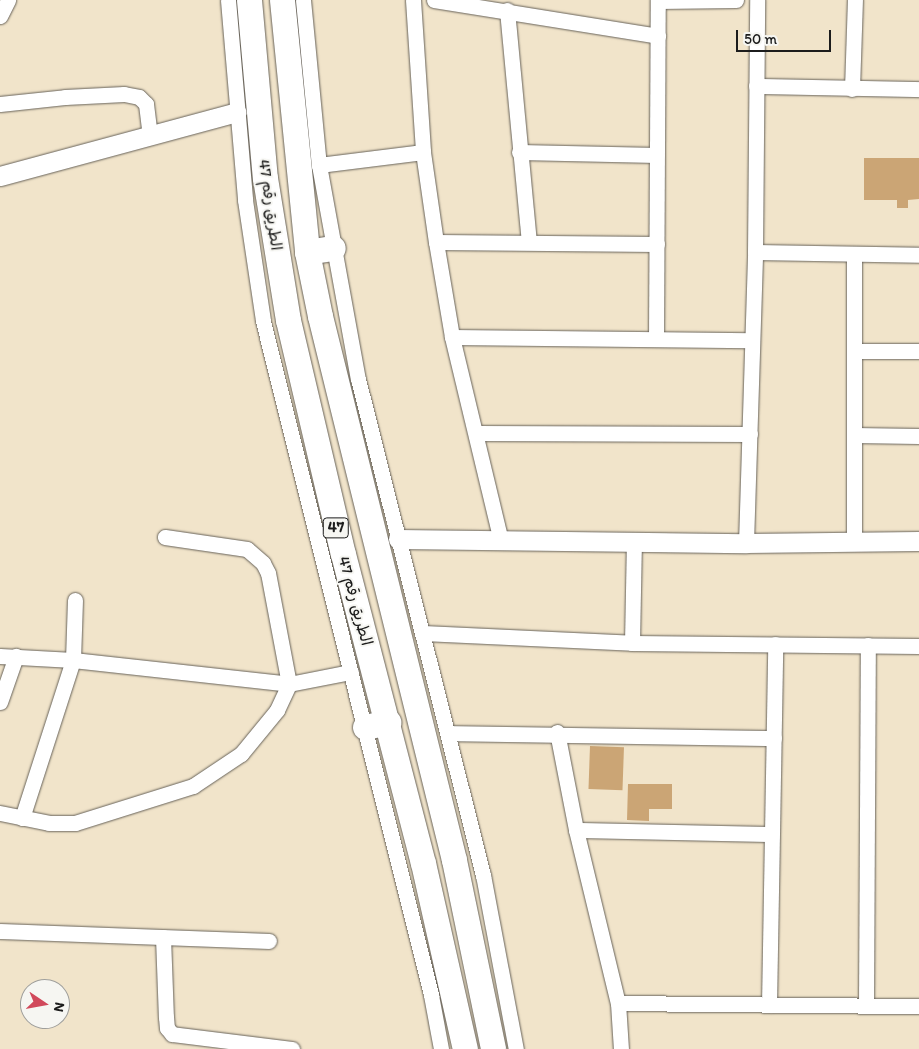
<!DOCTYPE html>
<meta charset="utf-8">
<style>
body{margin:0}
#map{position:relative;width:919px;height:1049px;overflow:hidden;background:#f1e4ca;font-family:Itim,"Playpen Sans Arabic",sans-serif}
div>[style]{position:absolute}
.building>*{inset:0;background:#cba575;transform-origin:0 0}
.roads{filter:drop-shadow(0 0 1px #676259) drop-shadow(0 0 1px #676259)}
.minor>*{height:15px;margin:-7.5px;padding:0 7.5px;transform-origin:7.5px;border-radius:7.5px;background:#fff}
.tertiary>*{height:19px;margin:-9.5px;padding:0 9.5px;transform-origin:9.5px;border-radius:9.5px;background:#fff}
.trunk>*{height:25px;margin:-12.5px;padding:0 12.5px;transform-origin:12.5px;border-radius:12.5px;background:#fff}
span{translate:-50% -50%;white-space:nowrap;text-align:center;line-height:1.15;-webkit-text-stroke:4px #f6f6f2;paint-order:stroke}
.shield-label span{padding:1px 4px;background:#f6f6f2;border:1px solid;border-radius:4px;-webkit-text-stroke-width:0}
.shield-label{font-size:15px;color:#1c1c1c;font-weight:700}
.street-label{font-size:16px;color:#1c1c1c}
.north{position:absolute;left:20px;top:979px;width:50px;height:50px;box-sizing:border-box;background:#f6f6f2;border:1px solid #9f9f9c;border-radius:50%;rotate:102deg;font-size:14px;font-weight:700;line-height:20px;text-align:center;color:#1c1c1c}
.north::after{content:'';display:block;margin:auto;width:18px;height:22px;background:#d1495b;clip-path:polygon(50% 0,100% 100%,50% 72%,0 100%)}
.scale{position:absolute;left:736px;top:30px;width:95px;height:22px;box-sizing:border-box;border:2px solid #1c1c1c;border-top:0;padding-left:6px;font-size:15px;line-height:18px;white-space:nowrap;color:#1c1c1c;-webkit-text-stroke:4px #f6f6f2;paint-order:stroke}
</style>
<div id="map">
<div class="building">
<div style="clip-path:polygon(864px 158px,919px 158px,919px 199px,908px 200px,908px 208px,897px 208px,897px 200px,864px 200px)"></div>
<div style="left:590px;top:746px;width:34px;height:43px;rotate:2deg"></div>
<div style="clip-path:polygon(628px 784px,672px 784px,672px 809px,649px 809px,649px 821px,627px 820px)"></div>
</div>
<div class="roads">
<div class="minor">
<div style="left:228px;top:0;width:201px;rotate:85.1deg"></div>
<div style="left:245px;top:200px;width:122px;rotate:81.5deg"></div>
<div style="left:263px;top:321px;width:695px;rotate:76deg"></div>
<div style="left:431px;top:995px;width:55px;rotate:79.5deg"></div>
<div style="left:303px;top:0;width:166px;rotate:84.5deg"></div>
<div style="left:319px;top:165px;width:218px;rotate:79.7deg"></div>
<div style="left:358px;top:379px;width:512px;rotate:75.86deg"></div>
<div style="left:483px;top:875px;width:177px;rotate:79.3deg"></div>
<div style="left:413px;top:0;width:152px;rotate:86.2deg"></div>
<div style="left:423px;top:152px;width:91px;rotate:81.8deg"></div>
<div style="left:436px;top:242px;width:96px;rotate:80.4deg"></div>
<div style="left:452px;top:337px;width:210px;rotate:76.5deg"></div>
<div style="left:434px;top:0;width:227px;rotate:9.1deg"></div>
<div style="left:658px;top:1px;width:78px;rotate:-0.7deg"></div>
<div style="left:507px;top:10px;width:232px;rotate:84.6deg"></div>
<div style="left:0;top:16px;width:18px;rotate:-63deg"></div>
<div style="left:756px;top:86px;width:163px;rotate:1.1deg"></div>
<div style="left:852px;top:89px;width:89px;rotate:-88.1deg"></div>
<div style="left:0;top:104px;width:65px;rotate:-6.1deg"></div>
<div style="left:65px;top:97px;width:59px;rotate:-2.9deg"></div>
<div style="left:124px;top:94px;width:15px;rotate:11deg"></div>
<div style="left:139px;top:97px;width:10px;rotate:45deg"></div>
<div style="left:146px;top:104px;width:31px;rotate:83deg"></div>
<div style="left:519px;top:152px;width:138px;rotate:1.2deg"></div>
<div style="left:319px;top:165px;width:105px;rotate:-7.1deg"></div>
<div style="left:436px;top:242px;width:221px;rotate:0.5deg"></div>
<div style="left:755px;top:252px;width:164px;rotate:1deg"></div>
<div style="left:452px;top:337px;width:300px;rotate:0.6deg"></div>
<div style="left:656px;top:339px;width:339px;rotate:-89.7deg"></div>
<div style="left:855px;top:351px;width:64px"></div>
<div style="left:476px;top:433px;width:274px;rotate:0.2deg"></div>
<div style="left:854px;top:435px;width:65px;rotate:0.9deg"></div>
<div style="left:854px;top:542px;width:287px;rotate:-90deg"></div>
<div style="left:746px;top:543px;width:291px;rotate:-88.2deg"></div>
<div style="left:755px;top:252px;width:252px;rotate:-89.5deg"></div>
<div style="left:423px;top:633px;width:209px;rotate:2.7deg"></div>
<div style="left:632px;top:643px;width:287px;rotate:0.6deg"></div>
<div style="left:632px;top:643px;width:103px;rotate:-88.9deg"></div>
<div style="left:0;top:656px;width:73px;rotate:3.1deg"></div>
<div style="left:73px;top:660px;width:217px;rotate:6.3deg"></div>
<div style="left:289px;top:684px;width:63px;rotate:-11deg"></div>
<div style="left:0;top:702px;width:49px;rotate:-70.8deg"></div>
<div style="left:557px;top:732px;width:100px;rotate:79deg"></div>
<div style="left:576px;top:830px;width:178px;rotate:76.4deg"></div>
<div style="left:618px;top:1003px;width:46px;rotate:86.3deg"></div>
<div style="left:449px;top:733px;width:325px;rotate:0.9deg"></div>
<div style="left:0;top:813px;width:50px;rotate:11.5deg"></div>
<div style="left:49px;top:823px;width:26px"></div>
<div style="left:75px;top:823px;width:124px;rotate:-17.4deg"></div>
<div style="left:193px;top:786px;width:58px;rotate:-33.7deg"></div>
<div style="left:241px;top:754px;width:57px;rotate:-50.7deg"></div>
<div style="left:277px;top:710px;width:29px;rotate:-65deg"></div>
<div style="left:289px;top:684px;width:113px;rotate:-100.7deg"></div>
<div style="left:268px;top:573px;width:11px;rotate:-117deg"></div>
<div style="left:263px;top:563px;width:21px;rotate:-139deg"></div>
<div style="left:247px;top:549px;width:83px;rotate:-171.7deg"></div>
<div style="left:22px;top:818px;width:166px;rotate:-72.1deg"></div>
<div style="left:73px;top:660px;width:60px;rotate:-88.1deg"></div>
<div style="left:576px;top:830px;width:196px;rotate:1.2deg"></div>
<div style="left:0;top:931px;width:269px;rotate:2.1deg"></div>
<div style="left:163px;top:937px;width:80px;rotate:87.9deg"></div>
<div style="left:166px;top:1017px;width:11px;rotate:85deg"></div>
<div style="left:167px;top:1028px;width:8px;rotate:50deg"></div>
<div style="left:172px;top:1034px;width:121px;rotate:7.1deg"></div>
<div style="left:618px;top:1003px;width:301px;rotate:0.6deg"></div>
<div style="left:769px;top:1005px;width:361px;rotate:-89deg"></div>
<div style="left:866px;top:1005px;width:360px;rotate:-89.7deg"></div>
</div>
<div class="tertiary">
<div style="left:0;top:176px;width:245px;rotate:-15.1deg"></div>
<div style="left:398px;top:539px;width:348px;rotate:0.7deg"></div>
<div style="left:746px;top:543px;width:173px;rotate:-0.7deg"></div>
</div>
<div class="trunk">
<div style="left:249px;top:0;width:179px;rotate:84.9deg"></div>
<div style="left:265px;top:178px;width:144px;rotate:80.8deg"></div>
<div style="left:288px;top:320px;width:240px;rotate:76.8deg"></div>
<div style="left:343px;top:554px;width:319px;rotate:75.5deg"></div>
<div style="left:423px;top:863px;width:191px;rotate:77.3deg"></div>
<div style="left:282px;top:0;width:253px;rotate:84.3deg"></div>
<div style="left:307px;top:252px;width:65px;rotate:78.5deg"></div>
<div style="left:320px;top:316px;width:560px;rotate:76.16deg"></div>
<div style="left:454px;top:860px;width:193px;rotate:78.3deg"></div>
<div style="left:307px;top:252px;width:26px;rotate:-9deg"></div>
<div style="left:365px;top:727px;width:24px;rotate:-12deg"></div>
</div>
</div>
<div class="shield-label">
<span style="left:336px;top:528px">47</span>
</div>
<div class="street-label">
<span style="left:270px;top:205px;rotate:82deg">الطريق رقم 47</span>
<span style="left:355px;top:601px;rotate:75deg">الطريق رقم 47</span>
</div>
<div class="north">N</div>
<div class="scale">50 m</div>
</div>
